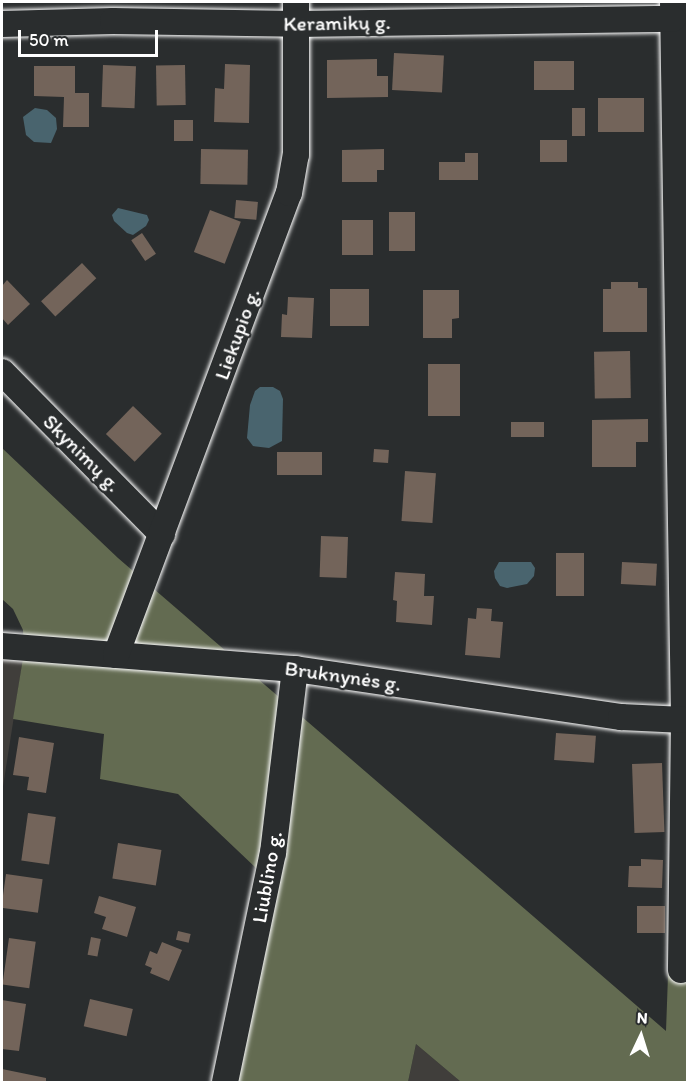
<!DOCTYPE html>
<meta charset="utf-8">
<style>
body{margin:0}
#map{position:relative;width:689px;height:1084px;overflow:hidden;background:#2a2d2e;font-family:Itim,sans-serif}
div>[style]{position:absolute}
.built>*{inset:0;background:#403e3b}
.green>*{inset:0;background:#636b51}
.water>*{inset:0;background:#49646e}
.building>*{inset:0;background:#73645a;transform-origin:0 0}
.roads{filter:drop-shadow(0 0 2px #fff) drop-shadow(0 0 2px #fff)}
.minor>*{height:26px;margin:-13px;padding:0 13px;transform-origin:13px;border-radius:13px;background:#2a2d2e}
span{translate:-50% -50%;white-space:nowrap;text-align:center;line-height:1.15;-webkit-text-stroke:4.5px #2a2d2e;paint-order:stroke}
.street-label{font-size:21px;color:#fff}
.frame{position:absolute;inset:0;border:3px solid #fff;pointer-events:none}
.north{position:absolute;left:611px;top:1006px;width:60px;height:60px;-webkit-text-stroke:4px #2a2d2e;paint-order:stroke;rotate:4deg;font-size:16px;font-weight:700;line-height:24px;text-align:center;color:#fff}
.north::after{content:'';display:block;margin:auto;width:21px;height:27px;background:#fff;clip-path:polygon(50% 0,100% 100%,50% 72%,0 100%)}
.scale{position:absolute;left:18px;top:30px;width:140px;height:27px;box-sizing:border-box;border:3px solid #fff;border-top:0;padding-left:8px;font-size:18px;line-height:21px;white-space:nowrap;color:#fff;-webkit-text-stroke:4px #2a2d2e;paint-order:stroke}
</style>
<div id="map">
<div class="built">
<div style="clip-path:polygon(2px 650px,24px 652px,2px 793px)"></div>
<div style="clip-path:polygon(416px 1044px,461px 1082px,408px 1082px)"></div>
</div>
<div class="green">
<div style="clip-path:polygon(687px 445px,687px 1082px,461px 1082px,416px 1044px,408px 1082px,216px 1082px,258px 870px,178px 794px,100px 779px,104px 734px,13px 719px,24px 652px,23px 630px,13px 609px,2px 599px,2px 448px,118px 558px,666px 1031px)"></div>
</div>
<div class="water">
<div style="clip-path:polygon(35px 108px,47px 110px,56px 118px,57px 129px,51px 143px,34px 142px,26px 135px,23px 117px)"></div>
<div style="clip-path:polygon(118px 208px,147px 215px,149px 220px,146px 226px,133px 235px,127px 233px,114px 221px,112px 215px)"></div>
<div style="clip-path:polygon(260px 387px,273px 387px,280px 391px,283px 399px,282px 441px,269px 448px,253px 446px,247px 438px,250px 405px,255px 391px)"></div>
<div style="clip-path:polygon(499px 562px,531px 562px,535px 568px,534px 576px,527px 584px,507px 588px,500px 586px,495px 578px,494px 571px)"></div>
</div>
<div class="building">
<div style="left:394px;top:53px;width:50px;height:37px;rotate:3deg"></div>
<div style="clip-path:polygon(377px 59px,377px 76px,388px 76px,388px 97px,327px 98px,327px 60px)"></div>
<div style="left:534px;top:61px;width:40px;height:29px"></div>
<div style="clip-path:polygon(225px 64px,250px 65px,249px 123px,214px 122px,215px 88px,224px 89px)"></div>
<div style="left:103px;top:65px;width:33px;height:42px;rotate:2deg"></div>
<div style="left:185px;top:65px;width:40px;height:29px;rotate:89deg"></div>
<div style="clip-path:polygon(34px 66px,75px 66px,75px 93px,89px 93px,89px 127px,63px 127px,64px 97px,34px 96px)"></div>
<div style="left:598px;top:98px;width:46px;height:34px"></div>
<div style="left:585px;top:108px;width:28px;height:13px;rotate:90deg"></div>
<div style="left:174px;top:120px;width:19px;height:21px"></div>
<div style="left:540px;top:140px;width:27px;height:22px"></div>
<div style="left:201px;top:149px;width:47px;height:35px;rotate:1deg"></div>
<div style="clip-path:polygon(384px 149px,384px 170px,377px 170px,377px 182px,342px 182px,342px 150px)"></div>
<div style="clip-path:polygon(465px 153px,478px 153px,478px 180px,439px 180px,439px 162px,465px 162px)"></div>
<div style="left:236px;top:200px;width:22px;height:18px;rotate:5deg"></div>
<div style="left:210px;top:210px;width:33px;height:45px;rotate:21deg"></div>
<div style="left:389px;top:212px;width:26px;height:39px"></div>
<div style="left:373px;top:220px;width:35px;height:31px;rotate:90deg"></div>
<div style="left:142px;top:233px;width:25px;height:13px;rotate:56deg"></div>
<div style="left:82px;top:263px;width:21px;height:56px;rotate:47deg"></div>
<div style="clip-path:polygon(7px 280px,30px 304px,8px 325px,2px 318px,2px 286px)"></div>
<div style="clip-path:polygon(611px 282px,638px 282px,638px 288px,647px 288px,647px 332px,603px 332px,603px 289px,611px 289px)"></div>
<div style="left:330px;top:289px;width:39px;height:37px"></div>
<div style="clip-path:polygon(423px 290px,459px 290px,459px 318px,452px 319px,452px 338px,423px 338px)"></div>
<div style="clip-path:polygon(288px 297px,314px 298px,312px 338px,281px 337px,282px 314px,287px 315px)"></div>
<div style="left:630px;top:351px;width:47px;height:36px;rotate:89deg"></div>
<div style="left:428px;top:364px;width:32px;height:52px"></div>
<div style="left:133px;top:406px;width:40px;height:39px;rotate:44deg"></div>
<div style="clip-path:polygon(648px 419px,648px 442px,636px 442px,636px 467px,592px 467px,592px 420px)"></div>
<div style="left:511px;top:422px;width:33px;height:15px"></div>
<div style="left:374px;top:449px;width:15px;height:13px;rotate:4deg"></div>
<div style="left:322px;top:452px;width:23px;height:45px;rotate:90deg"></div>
<div style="left:405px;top:471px;width:31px;height:50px;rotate:4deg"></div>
<div style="left:321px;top:536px;width:27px;height:41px;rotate:2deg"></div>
<div style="left:584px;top:553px;width:43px;height:28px;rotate:90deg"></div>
<div style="left:622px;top:562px;width:35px;height:22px;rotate:3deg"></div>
<div style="clip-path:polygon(395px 572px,425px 574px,424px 596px,434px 596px,432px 625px,396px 622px,397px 601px,393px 600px)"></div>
<div style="clip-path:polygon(477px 608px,492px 609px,491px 621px,503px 622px,500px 658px,465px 655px,468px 618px,476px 619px)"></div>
<div style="left:556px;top:733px;width:40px;height:27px;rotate:4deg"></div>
<div style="clip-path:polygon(19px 737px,54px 743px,46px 793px,27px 790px,29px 777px,13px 775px)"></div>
<div style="left:662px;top:763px;width:69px;height:30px;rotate:88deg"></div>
<div style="left:28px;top:813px;width:28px;height:48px;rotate:8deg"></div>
<div style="left:118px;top:843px;width:44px;height:36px;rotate:9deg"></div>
<div style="clip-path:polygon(641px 859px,663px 860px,662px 888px,628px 887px,629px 866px,641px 866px)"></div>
<div style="left:6px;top:874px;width:37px;height:34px;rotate:8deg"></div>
<div style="clip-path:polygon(99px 896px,136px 907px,127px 937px,102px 929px,106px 917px,94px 913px)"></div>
<div style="left:637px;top:906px;width:28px;height:27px"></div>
<div style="left:178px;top:931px;width:13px;height:9px;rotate:13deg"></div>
<div style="left:91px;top:937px;width:10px;height:18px;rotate:11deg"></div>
<div style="left:9px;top:938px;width:27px;height:47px;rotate:8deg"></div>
<div style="clip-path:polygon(162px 942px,182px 950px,169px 981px,150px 973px,152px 968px,145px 965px,150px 951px,157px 954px)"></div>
<div style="left:90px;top:999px;width:44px;height:28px;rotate:13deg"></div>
<div style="clip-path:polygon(2px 1000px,26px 1004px,19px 1051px,2px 1049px)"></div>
<div style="clip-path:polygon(2px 1069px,46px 1078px,46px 1082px,2px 1082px)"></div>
</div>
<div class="roads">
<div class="minor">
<div style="left:673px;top:2px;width:718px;rotate:89.12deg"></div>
<div style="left:684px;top:720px;width:250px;rotate:90.7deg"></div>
<div style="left:2px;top:24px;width:111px;rotate:-1.5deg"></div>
<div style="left:113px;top:21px;width:183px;rotate:0.9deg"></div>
<div style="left:296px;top:24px;width:377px;rotate:-0.8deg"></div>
<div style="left:2px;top:372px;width:228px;rotate:45.4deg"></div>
<div style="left:2px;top:646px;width:294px;rotate:4.5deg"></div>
<div style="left:295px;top:669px;width:330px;rotate:8.4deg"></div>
<div style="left:621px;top:717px;width:63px;rotate:2.7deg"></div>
<div style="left:116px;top:655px;width:493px;rotate:-69.5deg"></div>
<div style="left:289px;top:193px;width:39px;rotate:-80deg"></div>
<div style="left:296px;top:155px;width:153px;rotate:-90deg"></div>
<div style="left:225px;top:1082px;width:234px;rotate:-78.2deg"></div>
<div style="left:273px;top:853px;width:185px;rotate:-83.2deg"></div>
</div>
</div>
<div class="street-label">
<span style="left:337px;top:23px;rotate:-1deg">Keramikų g.</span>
<span style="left:237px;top:334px;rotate:-70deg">Liekupio g.</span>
<span style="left:82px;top:453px;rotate:45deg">Skynimų g.</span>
<span style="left:343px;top:676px;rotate:8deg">Bruknynės g.</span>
<span style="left:267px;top:877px;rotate:-80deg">Liublino g.</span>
</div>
<div class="frame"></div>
<div class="north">N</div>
<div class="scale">50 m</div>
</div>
